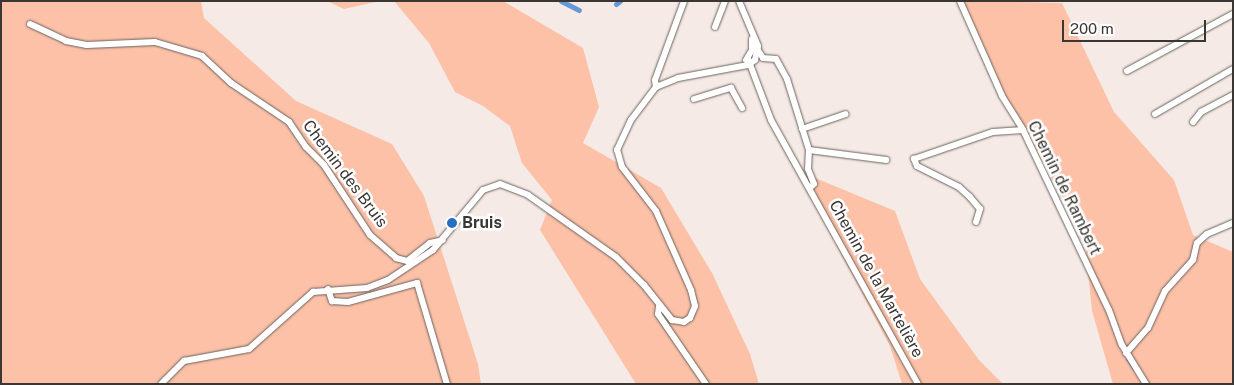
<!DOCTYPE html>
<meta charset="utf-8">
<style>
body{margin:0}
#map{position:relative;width:1234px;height:385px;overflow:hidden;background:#f5eae5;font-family:"Public Sans",sans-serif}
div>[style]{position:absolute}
.green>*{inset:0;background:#fcc1a7}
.stream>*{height:1px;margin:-0.5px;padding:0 0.5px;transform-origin:0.5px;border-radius:0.5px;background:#6498d9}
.canal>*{height:5px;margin:-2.5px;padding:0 2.5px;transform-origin:2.5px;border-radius:2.5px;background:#6498d9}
.roads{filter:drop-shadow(0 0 1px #6b625e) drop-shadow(0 0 1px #6b625e)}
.minor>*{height:6px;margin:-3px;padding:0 3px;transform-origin:3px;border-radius:3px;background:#fff}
.dots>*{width:14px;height:14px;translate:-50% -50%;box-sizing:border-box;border:2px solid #fff;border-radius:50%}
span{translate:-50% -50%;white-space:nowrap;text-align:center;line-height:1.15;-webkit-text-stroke:5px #fff;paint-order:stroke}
.street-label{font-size:16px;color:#3a3634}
.poi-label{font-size:16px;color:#3a3634;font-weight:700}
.left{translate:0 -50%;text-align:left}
.frame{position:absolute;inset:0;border:2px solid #3a3634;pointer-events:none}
.scale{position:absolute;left:1062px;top:20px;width:144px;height:22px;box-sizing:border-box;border:2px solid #3a3634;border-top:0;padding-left:6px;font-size:15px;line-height:18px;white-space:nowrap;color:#3a3634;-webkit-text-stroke:4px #fff;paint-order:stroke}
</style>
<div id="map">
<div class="green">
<div style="clip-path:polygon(1px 1px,201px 1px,204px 18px,296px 101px,392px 144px,424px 196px,478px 364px,481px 384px,1px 384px)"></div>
<div style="clip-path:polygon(327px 1px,380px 1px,344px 9px)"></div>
<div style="clip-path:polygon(394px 1px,503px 1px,583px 48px,599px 107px,583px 143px,661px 188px,712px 273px,750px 354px,759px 384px,636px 384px,540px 230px,552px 200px,522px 163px,510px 126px,483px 106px,455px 92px,429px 43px)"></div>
<div style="clip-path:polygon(962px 1px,1062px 3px,1114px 112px,1174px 180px,1193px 235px,1233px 252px,1233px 384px,1113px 384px,1092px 311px,1084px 233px,1009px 106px)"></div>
<div style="clip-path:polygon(808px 175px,895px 211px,920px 279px,979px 360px,1003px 384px,902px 384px,890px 346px,837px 246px)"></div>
</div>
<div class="stream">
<div style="left:1126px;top:359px;width:12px;rotate:55deg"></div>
</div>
<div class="canal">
<div style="left:561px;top:1px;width:20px;rotate:27deg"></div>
<div style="left:616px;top:4px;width:5px;rotate:-37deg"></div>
</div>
<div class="roads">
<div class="minor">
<div style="left:960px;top:1px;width:104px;rotate:66.1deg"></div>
<div style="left:1002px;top:96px;width:40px;rotate:58deg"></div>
<div style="left:1023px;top:130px;width:199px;rotate:64.5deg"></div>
<div style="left:1109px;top:310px;width:37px;rotate:70deg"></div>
<div style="left:1122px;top:345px;width:46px;rotate:58.4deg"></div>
<div style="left:30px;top:24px;width:40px;rotate:25deg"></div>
<div style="left:66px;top:41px;width:21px;rotate:11deg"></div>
<div style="left:87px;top:45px;width:68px;rotate:-2.5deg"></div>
<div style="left:155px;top:42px;width:49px;rotate:16.6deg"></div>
<div style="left:202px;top:56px;width:40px;rotate:43deg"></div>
<div style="left:231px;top:83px;width:70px;rotate:33.9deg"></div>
<div style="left:289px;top:122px;width:30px;rotate:56deg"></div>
<div style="left:306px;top:147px;width:25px;rotate:45deg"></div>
<div style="left:324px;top:165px;width:84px;rotate:56.7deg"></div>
<div style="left:370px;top:235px;width:35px;rotate:41deg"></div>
<div style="left:396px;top:258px;width:11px;rotate:15deg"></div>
<div style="left:407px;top:261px;width:29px;rotate:-38deg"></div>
<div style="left:430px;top:243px;width:13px;rotate:-13deg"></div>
<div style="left:715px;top:27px;width:28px;rotate:-69deg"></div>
<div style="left:758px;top:50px;width:9px;rotate:58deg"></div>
<div style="left:763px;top:58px;width:13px;rotate:4deg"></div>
<div style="left:776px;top:59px;width:23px;rotate:61deg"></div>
<div style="left:787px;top:79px;width:74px;rotate:72.8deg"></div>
<div style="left:809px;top:150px;width:19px;rotate:93deg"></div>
<div style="left:808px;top:169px;width:16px;rotate:68deg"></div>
<div style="left:814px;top:184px;width:6px;rotate:135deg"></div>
<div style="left:748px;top:59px;width:65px;rotate:69.3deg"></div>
<div style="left:771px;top:120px;width:302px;rotate:60.9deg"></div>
<div style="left:746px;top:60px;width:12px;rotate:-59deg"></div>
<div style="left:752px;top:50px;width:11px;rotate:-90deg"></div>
<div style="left:1127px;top:71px;width:120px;rotate:-28.3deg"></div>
<div style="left:656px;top:87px;width:7px;rotate:-98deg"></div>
<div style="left:655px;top:80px;width:84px;rotate:-69.8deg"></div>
<div style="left:694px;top:99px;width:39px;rotate:-17deg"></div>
<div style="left:731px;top:88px;width:23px;rotate:61deg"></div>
<div style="left:1155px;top:114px;width:90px;rotate:-30deg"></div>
<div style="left:1193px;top:122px;width:13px;rotate:-51deg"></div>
<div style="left:1201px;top:112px;width:36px;rotate:-28deg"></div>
<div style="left:802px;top:129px;width:46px;rotate:-18.8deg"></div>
<div style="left:809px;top:150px;width:78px;rotate:7.4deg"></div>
<div style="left:976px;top:222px;width:14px;rotate:-73deg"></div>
<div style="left:980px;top:209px;width:16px;rotate:-130deg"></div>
<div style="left:970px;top:197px;width:15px;rotate:-138deg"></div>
<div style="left:959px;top:187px;width:47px;rotate:-153.4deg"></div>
<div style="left:917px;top:166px;width:8px;rotate:-113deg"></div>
<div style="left:914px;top:159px;width:83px;rotate:-18.9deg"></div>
<div style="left:993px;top:132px;width:30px;rotate:-4deg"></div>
<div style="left:328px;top:289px;width:13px;rotate:72deg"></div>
<div style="left:332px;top:301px;width:16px;rotate:4deg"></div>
<div style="left:348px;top:302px;width:72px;rotate:-15.4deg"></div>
<div style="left:417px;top:283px;width:105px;rotate:73.5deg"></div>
<div style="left:659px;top:306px;width:8px;rotate:97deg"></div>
<div style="left:658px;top:314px;width:85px;rotate:55.6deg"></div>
<div style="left:1126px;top:353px;width:33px;rotate:-49deg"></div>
<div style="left:1148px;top:328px;width:41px;rotate:-65.3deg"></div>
<div style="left:1165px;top:291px;width:42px;rotate:-47.9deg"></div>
<div style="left:1193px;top:260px;width:17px;rotate:-77deg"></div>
<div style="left:1197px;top:243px;width:13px;rotate:-42deg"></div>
<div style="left:1207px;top:234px;width:28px;rotate:-23deg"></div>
<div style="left:161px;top:384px;width:33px;rotate:-45deg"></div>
<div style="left:184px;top:361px;width:66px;rotate:-10.5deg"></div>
<div style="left:249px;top:349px;width:86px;rotate:-41.7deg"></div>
<div style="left:313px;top:292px;width:54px;rotate:-4.2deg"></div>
<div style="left:367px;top:288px;width:22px;rotate:-21deg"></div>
<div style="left:388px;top:280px;width:54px;rotate:-33.7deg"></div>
<div style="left:433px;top:250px;width:78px;rotate:-50.2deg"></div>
<div style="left:483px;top:190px;width:18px;rotate:-19deg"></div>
<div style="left:500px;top:184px;width:30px;rotate:21deg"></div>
<div style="left:528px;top:195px;width:108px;rotate:35.2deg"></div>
<div style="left:616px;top:257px;width:40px;rotate:45deg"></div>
<div style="left:644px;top:285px;width:45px;rotate:51.3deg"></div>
<div style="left:672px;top:320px;width:12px;rotate:9deg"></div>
<div style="left:684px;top:322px;width:7px;rotate:-34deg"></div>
<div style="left:690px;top:318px;width:13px;rotate:-67deg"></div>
<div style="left:695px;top:306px;width:16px;rotate:-104deg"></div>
<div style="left:691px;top:290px;width:86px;rotate:-113.9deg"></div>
<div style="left:656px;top:211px;width:56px;rotate:-127.7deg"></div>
<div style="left:622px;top:167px;width:18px;rotate:-106deg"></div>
<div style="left:617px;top:150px;width:33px;rotate:-65deg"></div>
<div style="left:631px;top:120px;width:41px;rotate:-52.9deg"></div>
<div style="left:656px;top:87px;width:24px;rotate:-22deg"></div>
<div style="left:678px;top:78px;width:71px;rotate:-10.5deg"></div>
<div style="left:748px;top:65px;width:9px;rotate:-36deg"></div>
<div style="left:755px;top:60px;width:14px;rotate:-78deg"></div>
<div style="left:758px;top:46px;width:49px;rotate:-112.9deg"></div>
</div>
</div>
<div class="dots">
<div style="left:452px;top:223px;background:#286fbf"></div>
</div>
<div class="street-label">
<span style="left:345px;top:174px;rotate:53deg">Chemin des Bruis</span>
<span style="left:1064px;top:188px;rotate:64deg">Chemin de Rambert</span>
<span style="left:876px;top:279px;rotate:61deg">Chemin de la Martelière</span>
</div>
<div class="poi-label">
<span class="left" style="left:462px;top:223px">Bruis</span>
</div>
<div class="frame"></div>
<div class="scale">200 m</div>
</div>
